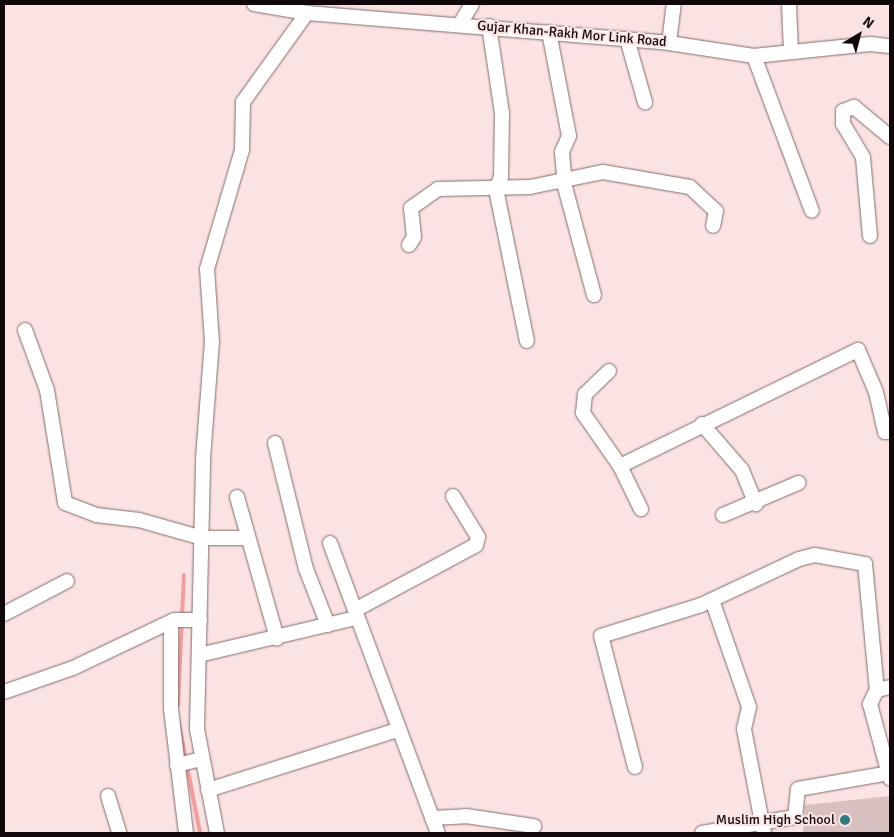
<!DOCTYPE html>
<style>
body{margin:0}
#map{position:relative;width:894px;height:837px;overflow:hidden;background:#fce3e3;font-family:Signika,sans-serif}
div>[style]{position:absolute}
.stream>*{height:4px;margin:-2px;padding:0 2px;transform-origin:2px;border-radius:2px;background:#f09e9e}
.building>*{inset:0;background:#d9c1c1}
.roads{filter:drop-shadow(0 0 1px #826c6c) drop-shadow(0 0 1px #826c6c)}
.street>*{height:14px;margin:-7px;padding:0 7px;transform-origin:7px;border-radius:7px;background:#fff}
.dots>*{width:14px;height:14px;translate:-50% -50%;box-sizing:border-box;border:2px solid #fce3e3;border-radius:50%}
span{translate:-50% -50%;white-space:nowrap;text-align:center;line-height:1.15;-webkit-text-stroke:4px #fce3e3;paint-order:stroke}
.street-label{font-size:14px;color:#110909}
.poi-label{font-size:14px;color:#110909}
.right{translate:-100% -50%;text-align:right}
.frame{position:absolute;inset:0;border:5px solid #110909;pointer-events:none}
.north{position:absolute;left:834px;top:10px;width:50px;height:50px;-webkit-text-stroke:4px #fce3e3;paint-order:stroke;rotate:37deg;font-size:14px;font-weight:700;line-height:20px;text-align:center;color:#110909}
.north::after{content:'';display:block;margin:auto;width:18px;height:22px;background:#110909;clip-path:polygon(50% 0,100% 100%,50% 72%,0 100%)}
</style>
<div id="map">
<div class="stream">
<div style="left:178px;top:705px;width:130px;rotate:-87.4deg"></div>
<div style="left:179px;top:724px;width:36px;rotate:79deg"></div>
<div style="left:187px;top:766px;width:68px;rotate:79deg"></div>
</div>
<div class="building">
<div style="clip-path:polygon(890px 796px,890px 833px,803px 833px,805px 805px)"></div>
</div>
<div class="roads">
<div class="street">
<div style="left:254px;top:4px;width:54px;rotate:9.6deg"></div>
<div style="left:307px;top:13px;width:363px;rotate:4.7deg"></div>
<div style="left:669px;top:43px;width:86px;rotate:8.7deg"></div>
<div style="left:754px;top:56px;width:117px;rotate:-5.9deg"></div>
<div style="left:870px;top:44px;width:20px;rotate:6deg"></div>
<div style="left:789px;top:4px;width:48px;rotate:87.6deg"></div>
<div style="left:460px;top:24px;width:23px;rotate:-59deg"></div>
<div style="left:489px;top:26px;width:88px;rotate:81.5deg"></div>
<div style="left:502px;top:113px;width:64px;rotate:90.9deg"></div>
<div style="left:501px;top:177px;width:13px;rotate:113deg"></div>
<div style="left:496px;top:189px;width:155px;rotate:78.5deg"></div>
<div style="left:549px;top:32px;width:106px;rotate:79.1deg"></div>
<div style="left:569px;top:136px;width:17px;rotate:114deg"></div>
<div style="left:562px;top:152px;width:35px;rotate:85deg"></div>
<div style="left:565px;top:187px;width:112px;rotate:75deg"></div>
<div style="left:627px;top:39px;width:66px;rotate:74.1deg"></div>
<div style="left:669px;top:43px;width:39px;rotate:-83deg"></div>
<div style="left:754px;top:56px;width:165px;rotate:69.5deg"></div>
<div style="left:870px;top:236px;width:79px;rotate:-95.1deg"></div>
<div style="left:863px;top:157px;width:39px;rotate:-121deg"></div>
<div style="left:843px;top:124px;width:13px;rotate:-90deg"></div>
<div style="left:843px;top:111px;width:12px;rotate:-20deg"></div>
<div style="left:854px;top:107px;width:47px;rotate:39.8deg"></div>
<div style="left:409px;top:245px;width:9px;rotate:-58deg"></div>
<div style="left:414px;top:237px;width:29px;rotate:-96deg"></div>
<div style="left:411px;top:208px;width:33px;rotate:-35deg"></div>
<div style="left:438px;top:189px;width:92px;rotate:-1.2deg"></div>
<div style="left:530px;top:187px;width:75px;rotate:-11.6deg"></div>
<div style="left:603px;top:172px;width:88px;rotate:9.8deg"></div>
<div style="left:690px;top:187px;width:35px;rotate:43deg"></div>
<div style="left:716px;top:211px;width:15px;rotate:101deg"></div>
<div style="left:25px;top:330px;width:64px;rotate:69.9deg"></div>
<div style="left:47px;top:390px;width:114px;rotate:80.9deg"></div>
<div style="left:65px;top:503px;width:33px;rotate:21deg"></div>
<div style="left:96px;top:515px;width:43px;rotate:6.6deg"></div>
<div style="left:139px;top:520px;width:66px;rotate:15.9deg"></div>
<div style="left:202px;top:538px;width:44px"></div>
<div style="left:609px;top:371px;width:33px;rotate:136deg"></div>
<div style="left:585px;top:394px;width:19px;rotate:96deg"></div>
<div style="left:583px;top:413px;width:65px;rotate:55.1deg"></div>
<div style="left:620px;top:466px;width:48px;rotate:64deg"></div>
<div style="left:702px;top:424px;width:61px;rotate:49deg"></div>
<div style="left:742px;top:470px;width:37px;rotate:68deg"></div>
<div style="left:275px;top:443px;width:130px;rotate:76.2deg"></div>
<div style="left:306px;top:569px;width:60px;rotate:68.6deg"></div>
<div style="left:620px;top:466px;width:265px;rotate:-26deg"></div>
<div style="left:858px;top:350px;width:46px;rotate:66.8deg"></div>
<div style="left:876px;top:392px;width:41px;rotate:77.3deg"></div>
<div style="left:885px;top:432px;width:5px"></div>
<div style="left:237px;top:497px;width:147px;rotate:74.2deg"></div>
<div style="left:723px;top:515px;width:82px;rotate:-23.1deg"></div>
<div style="left:330px;top:543px;width:309px;rotate:69.6deg"></div>
<div style="left:712px;top:600px;width:113px;rotate:70.9deg"></div>
<div style="left:749px;top:707px;width:23px;rotate:103deg"></div>
<div style="left:744px;top:729px;width:106px;rotate:79.1deg"></div>
<div style="left:355px;top:610px;width:137px;rotate:-28.2deg"></div>
<div style="left:476px;top:545px;width:8px;rotate:-76deg"></div>
<div style="left:478px;top:537px;width:48px;rotate:-121.4deg"></div>
<div style="left:4px;top:614px;width:71px;rotate:-27.6deg"></div>
<div style="left:171px;top:622px;width:87px;rotate:90deg"></div>
<div style="left:171px;top:709px;width:125px;rotate:83.1deg"></div>
<div style="left:199px;top:655px;width:160px;rotate:-13.3deg"></div>
<div style="left:890px;top:687px;width:13px;rotate:167deg"></div>
<div style="left:877px;top:690px;width:16px;rotate:117deg"></div>
<div style="left:870px;top:704px;width:77px;rotate:74.9deg"></div>
<div style="left:4px;top:692px;width:73px;rotate:-19.2deg"></div>
<div style="left:73px;top:668px;width:112px;rotate:-25.4deg"></div>
<div style="left:174px;top:620px;width:26px"></div>
<div style="left:177px;top:765px;width:25px;rotate:-14deg"></div>
<div style="left:635px;top:767px;width:135px;rotate:-104.5deg"></div>
<div style="left:601px;top:636px;width:105px;rotate:-17.2deg"></div>
<div style="left:701px;top:605px;width:108px;rotate:-25.1deg"></div>
<div style="left:799px;top:559px;width:16px;rotate:-14deg"></div>
<div style="left:815px;top:555px;width:51px;rotate:10.2deg"></div>
<div style="left:865px;top:564px;width:127px;rotate:84.6deg"></div>
<div style="left:208px;top:790px;width:198px;rotate:-17.6deg"></div>
<div style="left:108px;top:796px;width:39px;rotate:73deg"></div>
<div style="left:432px;top:818px;width:34px;rotate:-3deg"></div>
<div style="left:466px;top:816px;width:69px;rotate:8.4deg"></div>
<div style="left:217px;top:833px;width:106px;rotate:-100.9deg"></div>
<div style="left:197px;top:729px;width:271px;rotate:-88.7deg"></div>
<div style="left:203px;top:458px;width:116px;rotate:-85.6deg"></div>
<div style="left:212px;top:342px;width:73px;rotate:-93.9deg"></div>
<div style="left:207px;top:269px;width:124px;rotate:-73.6deg"></div>
<div style="left:242px;top:150px;width:48px;rotate:-88.8deg"></div>
<div style="left:243px;top:102px;width:110px;rotate:-54.3deg"></div>
<div style="left:702px;top:833px;width:94px;rotate:-9.8deg"></div>
<div style="left:795px;top:817px;width:28px;rotate:-84deg"></div>
<div style="left:798px;top:789px;width:92px;rotate:-10deg"></div>
</div>
</div>
<div class="dots">
<div style="left:845px;top:820px;background:#307a7d"></div>
</div>
<div class="street-label">
<span style="left:572px;top:34px;rotate:5deg">Gujar Khan-Rakh Mor Link Road</span>
</div>
<div class="poi-label">
<span class="right" style="left:835px;top:820px">Muslim High School</span>
</div>
<div class="frame"></div>
<div class="north">N</div>
</div>
